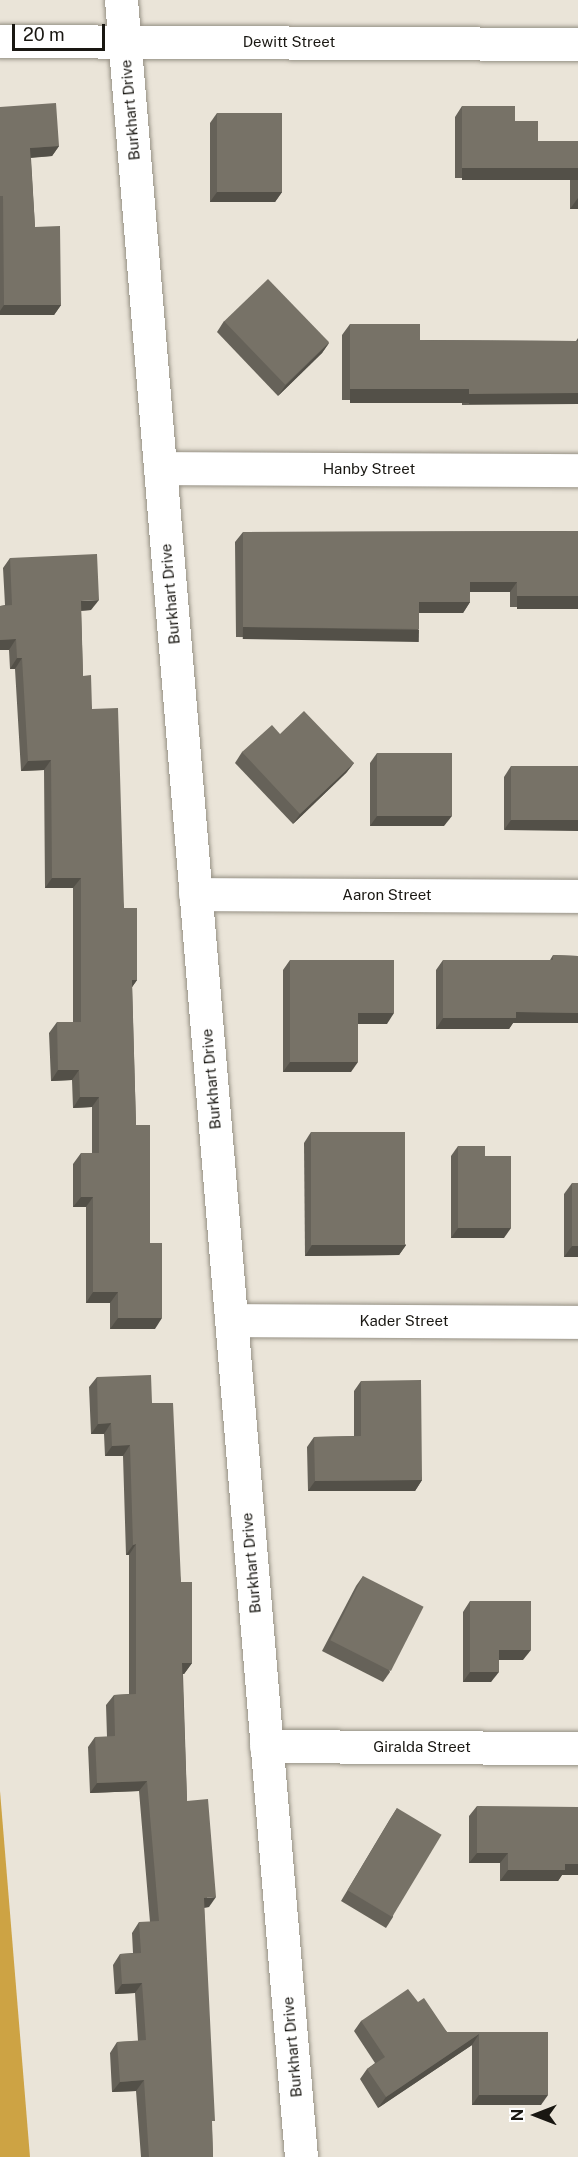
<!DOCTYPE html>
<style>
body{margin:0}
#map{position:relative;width:578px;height:2157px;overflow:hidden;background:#eae4d8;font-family:"Public Sans",sans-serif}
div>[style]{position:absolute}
.water>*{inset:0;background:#cda344}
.roads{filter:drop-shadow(0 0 2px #959084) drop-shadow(0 0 2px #959084)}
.minor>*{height:33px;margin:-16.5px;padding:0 16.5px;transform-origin:16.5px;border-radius:16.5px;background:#fff}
.wall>*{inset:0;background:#666259}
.shaded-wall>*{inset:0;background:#535048;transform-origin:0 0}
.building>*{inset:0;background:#777267;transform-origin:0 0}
span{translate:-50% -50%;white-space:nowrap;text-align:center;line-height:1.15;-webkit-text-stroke:4.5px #fff;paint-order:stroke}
.street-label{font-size:15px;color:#191712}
.north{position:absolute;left:506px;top:2085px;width:60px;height:60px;-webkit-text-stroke:4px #fff;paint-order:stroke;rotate:270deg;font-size:16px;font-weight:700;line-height:24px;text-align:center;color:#191712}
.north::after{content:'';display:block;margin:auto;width:21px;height:27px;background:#191712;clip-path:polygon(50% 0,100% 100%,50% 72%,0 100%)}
.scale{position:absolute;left:12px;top:24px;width:93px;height:27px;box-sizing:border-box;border:3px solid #191712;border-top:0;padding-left:8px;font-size:18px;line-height:21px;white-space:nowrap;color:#191712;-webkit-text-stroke:4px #fff;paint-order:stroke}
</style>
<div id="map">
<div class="water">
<div style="clip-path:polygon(0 1791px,30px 2157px,0 2157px)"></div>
</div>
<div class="roads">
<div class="minor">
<div style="left:121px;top:0;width:2164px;rotate:85.23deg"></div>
<div style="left:0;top:41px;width:578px;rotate:0.3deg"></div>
<div style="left:160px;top:468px;width:418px;rotate:0.3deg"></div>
<div style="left:195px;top:894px;width:383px;rotate:0.3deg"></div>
<div style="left:231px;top:1320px;width:347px;rotate:0.3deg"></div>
<div style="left:266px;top:1746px;width:312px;rotate:0.4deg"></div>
</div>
</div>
<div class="wall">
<div style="clip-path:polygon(462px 106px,515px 121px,538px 141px,578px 141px,578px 209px,570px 209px,570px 178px,455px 178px,455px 117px)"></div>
<div style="clip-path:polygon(0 107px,59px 146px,52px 156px,31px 158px,35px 227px,61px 305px,54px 315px,0 315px)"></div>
<div style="clip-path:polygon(217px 113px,282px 192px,275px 202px,210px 202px,210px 123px)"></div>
<div style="clip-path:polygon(224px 321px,329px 343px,322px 353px,278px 396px,217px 332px)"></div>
<div style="clip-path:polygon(350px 324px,420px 340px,576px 341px,578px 338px,578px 404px,462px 405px,462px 400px,342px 400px,342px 335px)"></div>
<div style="clip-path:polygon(578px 531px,578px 607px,510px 607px,510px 592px,470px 592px,470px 602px,463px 613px,419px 613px,419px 629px,411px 639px,236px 637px,235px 542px,243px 532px)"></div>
<div style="clip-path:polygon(10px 558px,91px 610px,81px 611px,83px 676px,92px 709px,124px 908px,137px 980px,132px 987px,136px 1125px,150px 1243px,155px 1329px,110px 1329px,110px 1303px,86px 1303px,86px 1207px,73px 1207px,73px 1164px,81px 1153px,92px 1153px,92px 1107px,73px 1108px,72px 1080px,51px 1081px,49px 1033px,57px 1022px,73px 1022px,73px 888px,45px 888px,44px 770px,21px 771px,15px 669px,10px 669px,9px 650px,0 650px,0 606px,5px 605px,3px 568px)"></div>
<div style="clip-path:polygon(280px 734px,354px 763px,346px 773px,293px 824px,235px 763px,242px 752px)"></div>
<div style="clip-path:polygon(377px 753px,444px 826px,370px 826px,370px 763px)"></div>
<div style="clip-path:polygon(511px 766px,578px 766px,504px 830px,504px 777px)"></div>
<div style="clip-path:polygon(553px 955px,578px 956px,578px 1023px,513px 1023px,509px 1029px,436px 1029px,436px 970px,443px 960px,550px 960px)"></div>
<div style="clip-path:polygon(290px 960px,387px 1024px,358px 1024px,351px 1072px,283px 1072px,283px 970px)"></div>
<div style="clip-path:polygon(311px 1132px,406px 1245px,399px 1255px,305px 1256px,304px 1143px)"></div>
<div style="clip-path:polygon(458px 1146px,485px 1156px,504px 1238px,451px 1238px,451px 1156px)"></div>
<div style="clip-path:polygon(572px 1183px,578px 1257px,564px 1257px,564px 1194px)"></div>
<div style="clip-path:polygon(97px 1377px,152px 1403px,181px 1582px,192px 1663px,184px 1674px,183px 1674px,187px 1801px,209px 1907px,204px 1908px,213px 2157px,141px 2157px,136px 2091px,112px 2092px,110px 2053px,117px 2042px,138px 2041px,135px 1993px,115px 1994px,113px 1965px,120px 1954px,133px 1953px,132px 1933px,139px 1922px,150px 1922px,139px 1791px,90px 1793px,88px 1747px,95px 1737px,107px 1737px,106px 1705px,114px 1695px,129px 1694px,129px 1555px,126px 1555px,123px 1456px,105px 1456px,104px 1434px,91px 1434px,89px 1387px)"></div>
<div style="clip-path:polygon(361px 1381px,422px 1480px,415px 1491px,308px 1491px,307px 1447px,314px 1437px,354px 1436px,354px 1391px)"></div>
<div style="clip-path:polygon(363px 1576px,390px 1672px,383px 1682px,322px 1651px,356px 1586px)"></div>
<div style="clip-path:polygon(470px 1601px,523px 1660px,499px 1660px,491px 1682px,463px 1682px,463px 1612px)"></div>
<div style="clip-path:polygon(477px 1806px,578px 1875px,562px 1875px,558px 1881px,500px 1881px,500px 1863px,469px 1863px,469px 1816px)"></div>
<div style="clip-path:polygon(397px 1808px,393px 1917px,386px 1928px,341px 1901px,390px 1819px)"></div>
<div style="clip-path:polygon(418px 2002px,447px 2032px,548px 2032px,541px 2105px,472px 2105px,472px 2045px,378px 2108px,360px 2079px,367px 2069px,375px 2063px,354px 2031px,361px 2021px)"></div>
</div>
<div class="shaded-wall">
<div style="clip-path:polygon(59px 146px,52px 156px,23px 158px,30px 148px)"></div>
<div style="left:462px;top:168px;width:116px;height:12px"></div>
<div style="clip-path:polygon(217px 192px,282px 192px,275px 202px,210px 202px)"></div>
<div style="clip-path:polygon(578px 198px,578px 209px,570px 209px)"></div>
<div style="clip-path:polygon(4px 305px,61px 305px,54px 315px,0 315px,0 311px)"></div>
<div style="clip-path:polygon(329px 343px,322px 353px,278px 396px,285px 386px)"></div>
<div style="left:350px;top:389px;width:119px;height:14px"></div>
<div style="left:578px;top:393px;width:11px;height:109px;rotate:90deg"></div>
<div style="clip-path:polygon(470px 582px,517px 582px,510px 592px,463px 592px)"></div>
<div style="left:517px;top:596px;width:61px;height:13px"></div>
<div style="clip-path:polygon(99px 600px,91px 610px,73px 611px,81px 601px)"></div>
<div style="clip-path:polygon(419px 602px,470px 602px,463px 613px,411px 613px)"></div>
<div style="left:243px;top:627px;width:176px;height:12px;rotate:1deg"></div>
<div style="clip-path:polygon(16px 639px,9px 650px,0 650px,0 640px)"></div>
<div style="clip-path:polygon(17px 658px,22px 658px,15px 669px,10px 669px)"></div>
<div style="clip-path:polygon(51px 760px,44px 770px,21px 771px,28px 761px)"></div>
<div style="clip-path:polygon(354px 763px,346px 773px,293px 824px,300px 814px)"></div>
<div style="clip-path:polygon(377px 816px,452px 816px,444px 826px,370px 826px)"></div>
<div style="clip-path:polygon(511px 820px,578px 820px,578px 831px,504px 830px)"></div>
<div style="clip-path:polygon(52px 878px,81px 878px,73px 888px,45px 888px)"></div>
<div style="clip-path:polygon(132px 980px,137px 980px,130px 990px)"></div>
<div style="clip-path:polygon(516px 1012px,578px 1013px,578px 1023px,513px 1023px,509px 1029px,436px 1029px,443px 1018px)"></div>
<div style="clip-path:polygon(358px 1013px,394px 1013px,387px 1024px,351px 1024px)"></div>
<div style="clip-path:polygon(290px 1062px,358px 1062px,351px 1072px,283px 1072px)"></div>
<div style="clip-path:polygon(58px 1070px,79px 1070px,72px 1080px,51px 1081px)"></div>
<div style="clip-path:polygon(80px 1097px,99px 1097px,92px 1107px,73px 1108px)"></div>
<div style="clip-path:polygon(81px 1197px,93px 1197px,86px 1207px,73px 1207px)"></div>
<div style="clip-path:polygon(458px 1228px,511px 1228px,504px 1238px,451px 1238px)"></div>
<div style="clip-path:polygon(312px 1245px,406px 1245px,399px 1255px,305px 1256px)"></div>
<div style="clip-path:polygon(572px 1246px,578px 1246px,578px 1257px,564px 1257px)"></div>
<div style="clip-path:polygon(93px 1292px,118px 1292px,110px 1303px,86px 1303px)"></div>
<div style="clip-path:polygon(118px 1318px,162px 1318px,155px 1329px,110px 1329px)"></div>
<div style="clip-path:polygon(111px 1423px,104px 1434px,91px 1434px,98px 1424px)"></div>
<div style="clip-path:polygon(130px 1445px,123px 1456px,105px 1456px,112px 1446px)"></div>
<div style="clip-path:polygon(422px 1480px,415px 1491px,308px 1491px,315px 1481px)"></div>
<div style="clip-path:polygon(136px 1544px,129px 1555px,126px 1555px,133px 1545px)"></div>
<div style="clip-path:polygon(499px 1650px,531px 1650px,523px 1660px,491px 1660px)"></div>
<div style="clip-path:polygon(182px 1663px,192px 1663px,184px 1674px,175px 1674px)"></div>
<div style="clip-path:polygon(470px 1672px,499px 1672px,491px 1682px,463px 1682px)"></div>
<div style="clip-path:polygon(147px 1781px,139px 1791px,90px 1793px,97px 1783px)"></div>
<div style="clip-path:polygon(477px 1853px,508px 1853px,500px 1863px,469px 1863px)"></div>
<div style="clip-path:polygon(565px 1864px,578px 1864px,578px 1875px,562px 1875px,558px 1881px,500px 1881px,508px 1870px)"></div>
<div style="clip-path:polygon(216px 1897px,209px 1907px,196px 1908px,204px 1898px)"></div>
<div style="clip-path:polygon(142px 1983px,135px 1993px,115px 1994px,122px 1984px)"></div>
<div style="clip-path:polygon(479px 2034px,472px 2045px,378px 2108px,386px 2097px)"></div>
<div style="clip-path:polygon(144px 2080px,136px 2091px,112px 2092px,120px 2082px)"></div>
<div style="clip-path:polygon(479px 2095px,548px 2095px,541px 2105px,472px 2105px)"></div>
</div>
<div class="building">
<div style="clip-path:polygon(56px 103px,59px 146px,30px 148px,35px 227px,60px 226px,61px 305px,4px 305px,3px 196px,0 196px,0 107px)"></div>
<div style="clip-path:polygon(462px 106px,515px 106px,515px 121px,538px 121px,538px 141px,578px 141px,578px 198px,578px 168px,462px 168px)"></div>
<div style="left:217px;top:113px;width:65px;height:79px"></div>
<div style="left:268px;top:279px;width:88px;height:61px;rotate:46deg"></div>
<div style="clip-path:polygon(350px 324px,420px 324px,420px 340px,578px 341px,578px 393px,469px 394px,469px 389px,350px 389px)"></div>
<div style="clip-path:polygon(578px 531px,578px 596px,517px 596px,517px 582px,470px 582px,470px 602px,419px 602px,419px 629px,243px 627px,243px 532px)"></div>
<div style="clip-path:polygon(97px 554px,99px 600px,81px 601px,83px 676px,91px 675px,92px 709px,118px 708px,124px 908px,137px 908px,137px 980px,132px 980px,136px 1125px,150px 1125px,150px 1243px,162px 1243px,162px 1318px,118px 1318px,118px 1292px,93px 1292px,93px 1197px,81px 1197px,81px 1153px,99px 1153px,99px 1097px,80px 1097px,79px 1070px,58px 1070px,57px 1022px,81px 1022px,81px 878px,52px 878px,51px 760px,28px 761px,22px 658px,17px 658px,16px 639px,0 640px,0 606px,12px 605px,10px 558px)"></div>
<div style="clip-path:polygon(304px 711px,354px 763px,300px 814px,242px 752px,272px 725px,280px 734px)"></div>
<div style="left:377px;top:753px;width:75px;height:63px"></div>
<div style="left:511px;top:766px;width:67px;height:54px"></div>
<div style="clip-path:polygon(553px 955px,578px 956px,578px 1013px,516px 1012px,516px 1018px,443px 1018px,443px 960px,553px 960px)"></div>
<div style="clip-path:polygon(290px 960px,394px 960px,394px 1013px,358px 1013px,358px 1062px,290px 1062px)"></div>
<div style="left:311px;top:1132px;width:94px;height:113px"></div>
<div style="clip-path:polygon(458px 1146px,485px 1146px,485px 1156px,511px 1156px,511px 1228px,458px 1228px)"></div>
<div style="left:572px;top:1183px;width:6px;height:63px"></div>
<div style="clip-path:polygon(151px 1375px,152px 1403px,173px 1403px,181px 1582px,192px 1582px,192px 1663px,182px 1663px,187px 1801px,208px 1799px,216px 1897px,204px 1898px,215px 2121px,212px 2121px,213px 2157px,149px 2157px,144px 2080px,120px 2082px,117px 2042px,146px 2040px,142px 1983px,122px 1984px,120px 1954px,141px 1953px,139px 1922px,159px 1921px,147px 1781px,97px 1783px,95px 1737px,115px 1736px,114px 1695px,136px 1694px,136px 1544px,133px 1545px,130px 1445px,112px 1446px,111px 1423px,98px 1424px,97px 1377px)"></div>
<div style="clip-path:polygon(421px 1380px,422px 1480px,315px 1481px,314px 1437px,361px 1436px,361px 1381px)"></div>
<div style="left:363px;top:1576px;width:68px;height:72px;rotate:27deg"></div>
<div style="clip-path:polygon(470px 1601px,531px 1601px,531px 1650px,499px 1650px,499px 1672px,470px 1672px)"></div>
<div style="clip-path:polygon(477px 1806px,578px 1807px,578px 1864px,565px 1864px,565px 1870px,508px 1870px,508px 1853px,477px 1853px)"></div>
<div style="left:397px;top:1808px;width:52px;height:96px;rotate:31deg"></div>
<div style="clip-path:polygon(408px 1989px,418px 2002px,424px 1998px,447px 2032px,548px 2032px,548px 2095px,479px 2095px,479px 2034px,386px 2097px,367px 2069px,385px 2057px,361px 2021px)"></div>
</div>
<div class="street-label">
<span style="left:289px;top:42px">Dewitt Street</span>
<span style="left:130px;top:110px;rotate:-95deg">Burkhart Drive</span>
<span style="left:369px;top:469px">Hanby Street</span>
<span style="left:170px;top:594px;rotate:-95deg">Burkhart Drive</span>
<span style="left:387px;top:895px">Aaron Street</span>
<span style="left:211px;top:1079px;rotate:-95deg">Burkhart Drive</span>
<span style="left:404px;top:1321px">Kader Street</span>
<span style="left:251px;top:1563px;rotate:-95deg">Burkhart Drive</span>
<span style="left:422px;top:1747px">Giralda Street</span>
<span style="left:292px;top:2047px;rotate:-95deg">Burkhart Drive</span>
</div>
<div class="north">N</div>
<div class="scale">20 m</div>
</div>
